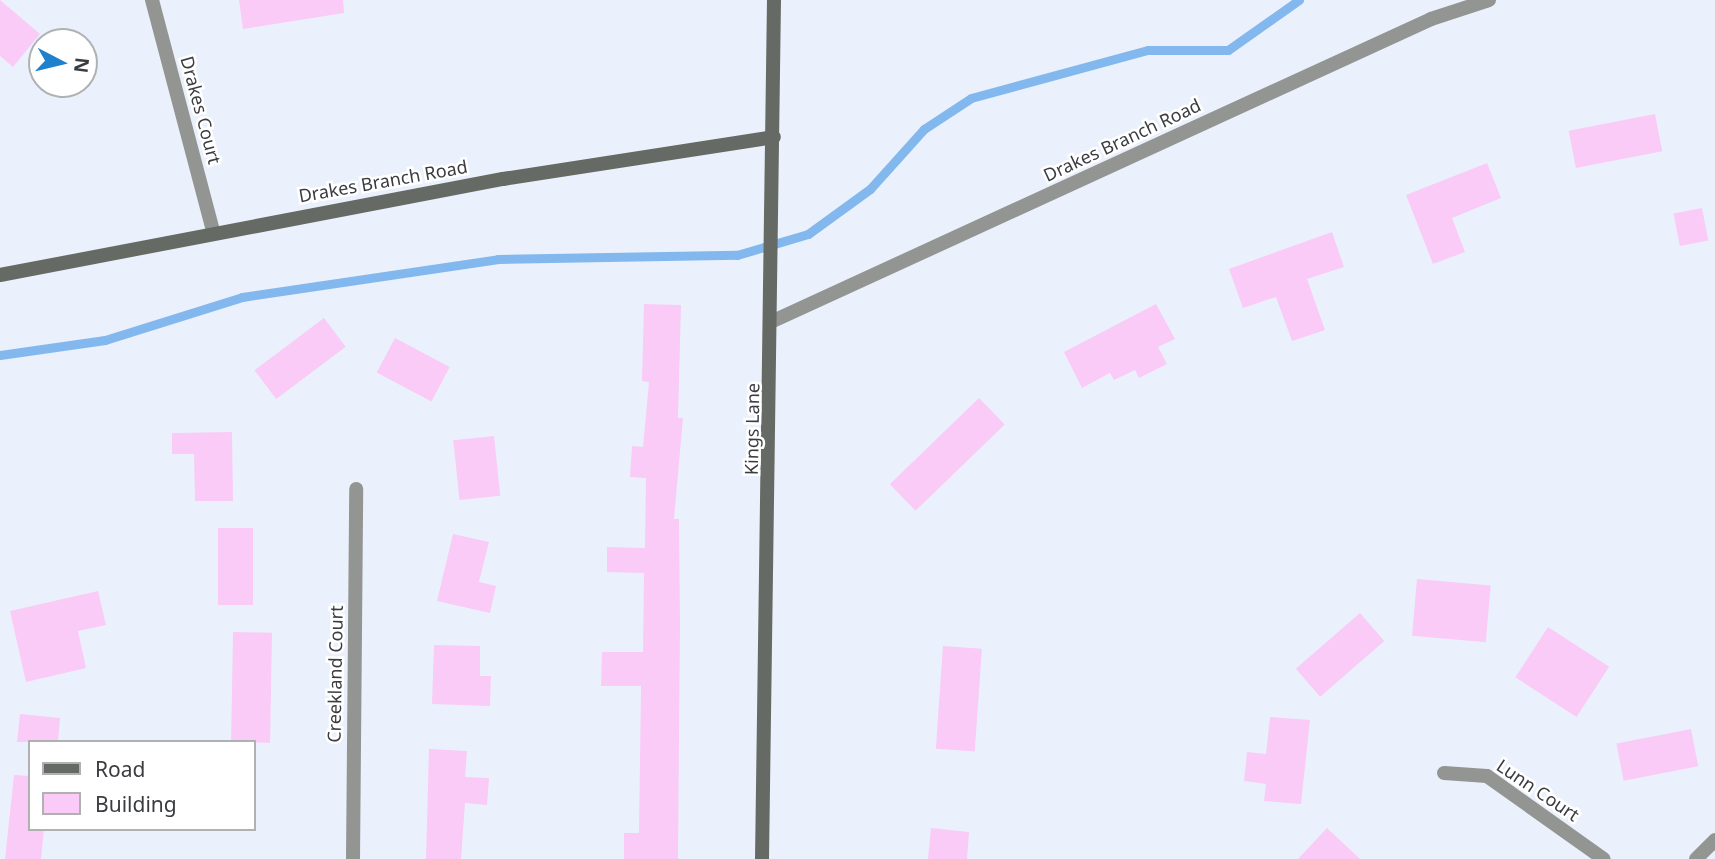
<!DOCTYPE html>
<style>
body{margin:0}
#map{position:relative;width:1715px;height:859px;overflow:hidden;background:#ebf1fc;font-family:"Noto Sans",sans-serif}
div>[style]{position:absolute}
.stream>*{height:9px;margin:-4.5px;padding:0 4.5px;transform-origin:4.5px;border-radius:4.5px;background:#82b8ee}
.building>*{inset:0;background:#f9cbf6;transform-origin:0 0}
.street>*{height:14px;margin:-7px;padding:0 7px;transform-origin:7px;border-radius:7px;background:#929591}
.secondary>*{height:14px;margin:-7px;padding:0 7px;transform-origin:7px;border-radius:7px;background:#666a64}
span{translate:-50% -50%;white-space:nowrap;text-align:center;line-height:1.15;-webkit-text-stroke:5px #fff;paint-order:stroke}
.street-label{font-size:18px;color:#3a3c40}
.legend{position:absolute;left:28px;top:740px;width:228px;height:91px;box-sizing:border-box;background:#fff;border:2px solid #b0b1b3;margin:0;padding:9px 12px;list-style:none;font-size:21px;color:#3a3c40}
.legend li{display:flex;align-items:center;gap:14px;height:35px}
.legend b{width:35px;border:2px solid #b0b1b3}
.north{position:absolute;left:28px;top:28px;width:70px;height:70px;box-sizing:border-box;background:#fff;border:2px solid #b0b1b3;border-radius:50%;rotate:97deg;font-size:19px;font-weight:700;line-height:28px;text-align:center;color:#3a3c40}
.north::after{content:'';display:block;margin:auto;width:24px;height:32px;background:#1f80cc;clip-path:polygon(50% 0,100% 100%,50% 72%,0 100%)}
</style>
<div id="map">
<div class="stream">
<div style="left:0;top:355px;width:106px;rotate:-8.1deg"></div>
<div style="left:105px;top:340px;width:144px;rotate:-17.4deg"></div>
<div style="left:242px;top:297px;width:259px;rotate:-8.4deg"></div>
<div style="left:498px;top:259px;width:239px;rotate:-1deg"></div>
<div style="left:737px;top:255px;width:74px;rotate:-16.5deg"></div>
<div style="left:808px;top:234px;width:77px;rotate:-36deg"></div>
<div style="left:870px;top:189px;width:81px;rotate:-48deg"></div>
<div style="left:924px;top:129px;width:56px;rotate:-33.4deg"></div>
<div style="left:971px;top:98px;width:183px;rotate:-15.2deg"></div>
<div style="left:1148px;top:50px;width:80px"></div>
<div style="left:1228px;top:50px;width:87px;rotate:-35.2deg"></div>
</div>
<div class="building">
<div style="clip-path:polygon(0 0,40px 34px,13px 67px,0 56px)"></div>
<div style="clip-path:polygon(239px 0,343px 0,344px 13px,243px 29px)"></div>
<div style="left:1655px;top:114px;width:38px;height:88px;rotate:79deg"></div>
<div style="clip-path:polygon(1487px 163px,1501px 198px,1452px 218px,1465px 252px,1433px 264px,1406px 195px)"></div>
<div style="left:1702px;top:208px;width:33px;height:29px;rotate:79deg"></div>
<div style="clip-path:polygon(1332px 232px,1344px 267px,1307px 279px,1325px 330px,1292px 341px,1276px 297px,1243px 308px,1229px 269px)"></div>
<div style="clip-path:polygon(644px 304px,681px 305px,678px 418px,683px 418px,674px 519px,679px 519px,680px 625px,678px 859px,624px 859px,624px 833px,639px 833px,641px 686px,601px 686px,602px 652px,643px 652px,644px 573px,607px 572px,607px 547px,645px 548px,646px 478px,630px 477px,632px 446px,643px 447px,649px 382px,642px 381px)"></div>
<div style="clip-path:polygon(1156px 304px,1175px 339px,1158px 347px,1167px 364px,1139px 378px,1135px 370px,1114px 380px,1110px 373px,1082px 388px,1064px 352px)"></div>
<div style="left:324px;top:318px;width:36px;height:87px;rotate:53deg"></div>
<div style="left:395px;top:338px;width:62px;height:39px;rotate:28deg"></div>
<div style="left:979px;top:398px;width:37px;height:124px;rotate:46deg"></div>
<div style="clip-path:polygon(232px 432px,233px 501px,195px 501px,194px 454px,172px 454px,172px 433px)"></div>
<div style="left:494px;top:436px;width:60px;height:41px;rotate:84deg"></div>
<div style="left:218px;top:528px;width:35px;height:77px"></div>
<div style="clip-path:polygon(453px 534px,489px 542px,479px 582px,496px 586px,490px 613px,437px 601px)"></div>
<div style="left:1417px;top:579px;width:74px;height:57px;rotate:5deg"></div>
<div style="clip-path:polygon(98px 591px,106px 625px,78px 631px,86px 668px,26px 682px,10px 611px)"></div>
<div style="left:1360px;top:613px;width:37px;height:85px;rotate:49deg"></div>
<div style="left:1548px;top:627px;width:73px;height:60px;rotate:33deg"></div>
<div style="left:233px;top:632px;width:39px;height:110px;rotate:1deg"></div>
<div style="clip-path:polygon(434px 645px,480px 646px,480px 676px,491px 676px,490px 706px,432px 704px)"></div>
<div style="left:943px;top:646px;width:39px;height:103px;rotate:4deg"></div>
<div style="clip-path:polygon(20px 714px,60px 718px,58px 742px,17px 742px)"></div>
<div style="clip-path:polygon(1270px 717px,1310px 720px,1301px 804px,1264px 801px,1266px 784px,1244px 781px,1247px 752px,1266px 754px)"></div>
<div style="left:1691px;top:729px;width:38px;height:76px;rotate:79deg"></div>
<div style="clip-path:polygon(429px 749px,467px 751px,465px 777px,489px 778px,487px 805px,465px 803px,461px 859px,426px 859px)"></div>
<div style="clip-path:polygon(14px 775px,30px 776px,30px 829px,44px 829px,41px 859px,5px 859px)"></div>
<div style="clip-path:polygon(931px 828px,969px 832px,967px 859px,928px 859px)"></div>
<div style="clip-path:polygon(1327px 828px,1360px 859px,1298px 859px)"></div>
</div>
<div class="street">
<div style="left:152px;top:0;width:239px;rotate:75.2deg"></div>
<div style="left:773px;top:321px;width:724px;rotate:-24.65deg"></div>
<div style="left:1431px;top:19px;width:61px;rotate:-18.1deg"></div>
<div style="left:1444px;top:773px;width:43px;rotate:4deg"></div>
<div style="left:1487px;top:776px;width:143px;rotate:35.4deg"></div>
<div style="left:353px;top:859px;width:370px;rotate:-89.5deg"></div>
<div style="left:1696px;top:859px;width:27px;rotate:-45deg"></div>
</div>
<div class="secondary">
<div style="left:0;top:275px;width:512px;rotate:-10.81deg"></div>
<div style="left:503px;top:179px;width:274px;rotate:-8.8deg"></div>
<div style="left:762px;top:859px;width:859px;rotate:-89.2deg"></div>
</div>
<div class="street-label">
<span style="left:201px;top:110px;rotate:75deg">Drakes Court</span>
<span style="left:1122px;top:140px;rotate:-25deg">Drakes Branch Road</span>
<span style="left:383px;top:181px;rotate:-10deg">Drakes Branch Road</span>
<span style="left:752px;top:429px;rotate:-89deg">Kings Lane</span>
<span style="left:335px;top:674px;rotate:-89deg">Creekland Court</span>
<span style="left:1538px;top:790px;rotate:34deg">Lunn Court</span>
</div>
<ul class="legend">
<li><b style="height:9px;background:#666a64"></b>Road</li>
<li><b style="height:19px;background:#f9cbf6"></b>Building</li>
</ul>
<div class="north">N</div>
</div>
